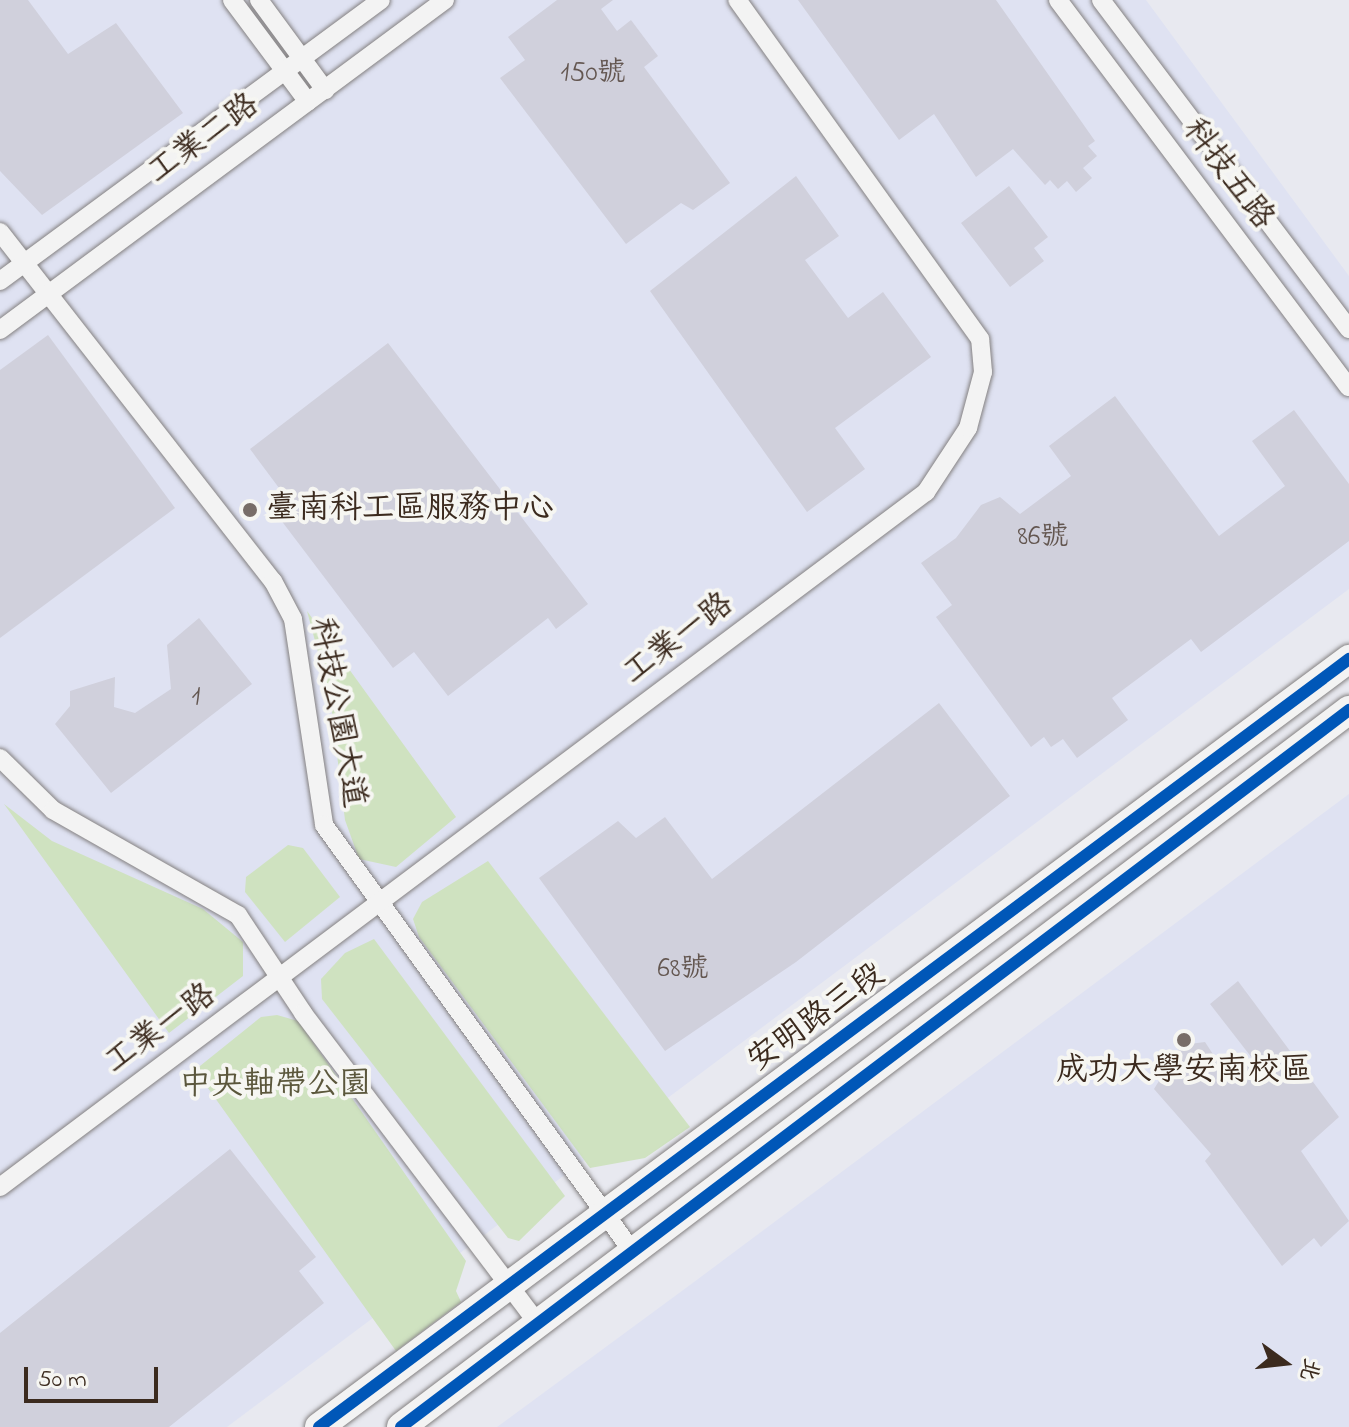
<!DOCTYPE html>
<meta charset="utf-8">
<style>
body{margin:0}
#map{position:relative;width:1349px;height:1427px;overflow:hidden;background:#e8e9f0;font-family:"Indie Flower","LXGW WenKai TC",sans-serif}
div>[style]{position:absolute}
.built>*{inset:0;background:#dfe2f2}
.green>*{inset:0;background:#cfe2c0}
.building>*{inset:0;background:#d0d0dc}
.roads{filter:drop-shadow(0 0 2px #848181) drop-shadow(0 0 2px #848181)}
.street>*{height:18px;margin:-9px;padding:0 9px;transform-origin:9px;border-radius:9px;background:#f3f3f3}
.primary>*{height:28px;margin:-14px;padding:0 14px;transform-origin:14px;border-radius:14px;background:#f3f3f3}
.cycleway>*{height:12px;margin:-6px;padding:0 6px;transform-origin:6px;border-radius:6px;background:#0057b8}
.dots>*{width:22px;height:22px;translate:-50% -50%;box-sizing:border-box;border:4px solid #f6f6f2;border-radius:50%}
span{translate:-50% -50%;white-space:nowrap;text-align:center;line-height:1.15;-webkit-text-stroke:8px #f6f6f2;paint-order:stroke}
.number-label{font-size:28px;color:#635650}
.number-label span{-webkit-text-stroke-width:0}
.street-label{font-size:32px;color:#3b2a1e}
.poi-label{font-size:32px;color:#3b2a1e}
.left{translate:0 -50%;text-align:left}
.park-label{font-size:32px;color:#5b573c}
.north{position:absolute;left:1245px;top:1323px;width:80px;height:80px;-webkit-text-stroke:6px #f6f6f2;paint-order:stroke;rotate:105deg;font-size:22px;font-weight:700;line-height:32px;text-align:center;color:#3b2a1e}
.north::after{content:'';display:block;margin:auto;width:28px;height:36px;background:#3b2a1e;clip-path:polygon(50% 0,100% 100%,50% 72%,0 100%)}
.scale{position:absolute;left:24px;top:1367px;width:134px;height:36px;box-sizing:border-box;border:4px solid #3b2a1e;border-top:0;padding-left:10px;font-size:24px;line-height:28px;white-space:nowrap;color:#3b2a1e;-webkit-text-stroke:6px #f6f6f2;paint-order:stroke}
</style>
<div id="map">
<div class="built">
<div style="clip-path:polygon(0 0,1146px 0,1349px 276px,1349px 589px,227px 1427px,0 1427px)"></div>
<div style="clip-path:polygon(1349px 794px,1349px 1427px,497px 1427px,690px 1285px)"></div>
</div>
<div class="green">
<div style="clip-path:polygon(307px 611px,456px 817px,396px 867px,359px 859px,345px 820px,330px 697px)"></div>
<div style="clip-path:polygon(4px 804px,52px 841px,203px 909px,243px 942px,243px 976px,169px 1033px)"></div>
<div style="clip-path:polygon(288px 845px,303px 848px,340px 897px,285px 942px,245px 892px,246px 877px)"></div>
<div style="clip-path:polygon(488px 861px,690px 1127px,645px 1158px,590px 1168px,419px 937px,413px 919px,422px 902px)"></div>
<div style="clip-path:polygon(374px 939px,565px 1196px,519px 1241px,508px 1238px,322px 999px,321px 979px,345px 953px)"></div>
<div style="clip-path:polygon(277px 1015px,298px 1021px,466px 1261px,456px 1291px,461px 1302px,396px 1351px,195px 1070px,261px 1017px)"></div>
</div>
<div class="building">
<div style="clip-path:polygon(0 0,28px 0,68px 54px,116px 23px,183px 113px,42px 215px,0 171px)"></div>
<div style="clip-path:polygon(557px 0,613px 0,601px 9px,617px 31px,631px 20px,658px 56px,644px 67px,730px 183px,693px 210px,681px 203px,626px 244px,500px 78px,525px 60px,508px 37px)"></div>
<div style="clip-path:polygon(798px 0,996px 0,1095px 141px,1088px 146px,1097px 156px,1083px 168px,1092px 178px,1076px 192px,1067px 181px,1058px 189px,1050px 180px,1045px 185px,1013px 149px,976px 177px,934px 114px,899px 140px)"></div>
<div style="clip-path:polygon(796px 176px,839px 236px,805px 260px,848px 318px,883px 292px,931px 357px,835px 428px,865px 469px,807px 512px,650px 291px)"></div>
<div style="clip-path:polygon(1009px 186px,1048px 237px,1034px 248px,1044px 261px,1010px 287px,961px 223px)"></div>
<div style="clip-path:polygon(48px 335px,175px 508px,0 638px,0 370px)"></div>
<div style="clip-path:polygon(388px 343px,588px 604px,556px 629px,548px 618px,448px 696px,414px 652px,393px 668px,268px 503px,282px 492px,250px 449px)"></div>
<div style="clip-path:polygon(1115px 396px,1219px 536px,1285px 486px,1252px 441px,1294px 410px,1349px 484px,1349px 541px,1201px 652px,1191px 639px,1112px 698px,1128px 720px,1077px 758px,1063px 739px,1051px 747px,1044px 737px,1031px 747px,936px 617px,952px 605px,921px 563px,956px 538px,981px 505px,1000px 497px,1020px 514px,1071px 476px,1049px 446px)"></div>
<div style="clip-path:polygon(199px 618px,252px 684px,111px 793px,55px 724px,70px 706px,70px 691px,115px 677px,114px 707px,135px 713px,171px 689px,167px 645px)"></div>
<div style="clip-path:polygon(939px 703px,1010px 796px,796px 962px,665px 1051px,539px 878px,618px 821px,636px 838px,665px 817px,712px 879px)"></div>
<div style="clip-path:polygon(1238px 981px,1339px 1117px,1301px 1151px,1349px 1221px,1321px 1247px,1314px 1238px,1282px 1266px,1205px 1161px,1211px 1154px,1154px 1089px,1181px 1045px,1205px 1042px,1230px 1080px,1252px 1058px,1210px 1004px)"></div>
<div style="clip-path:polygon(230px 1149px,316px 1257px,299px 1271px,324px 1303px,169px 1427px,0 1427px,0 1333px)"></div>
</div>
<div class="roads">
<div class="street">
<div style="left:232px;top:0;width:127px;rotate:53.3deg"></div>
<div style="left:259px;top:0;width:112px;rotate:53.7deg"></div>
<div style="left:1058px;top:0;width:484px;rotate:53.1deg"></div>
<div style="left:1101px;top:0;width:412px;rotate:53deg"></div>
<div style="left:0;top:232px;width:443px;rotate:52deg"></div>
<div style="left:273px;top:581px;width:43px;rotate:62.2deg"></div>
<div style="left:293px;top:619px;width:208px;rotate:81.4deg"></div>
<div style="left:324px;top:825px;width:526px;rotate:54.13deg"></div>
<div style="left:0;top:281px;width:473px;rotate:-36.4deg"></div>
<div style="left:0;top:330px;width:554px;rotate:-36.56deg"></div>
<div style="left:0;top:758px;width:74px;rotate:44.5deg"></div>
<div style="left:53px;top:810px;width:213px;rotate:29.6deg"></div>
<div style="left:238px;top:915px;width:118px;rotate:56.4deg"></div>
<div style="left:303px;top:1013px;width:391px;rotate:52.9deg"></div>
<div style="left:0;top:1187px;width:1158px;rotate:-36.89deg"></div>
<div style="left:926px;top:492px;width:77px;rotate:-56.7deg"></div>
<div style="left:968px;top:428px;width:58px;rotate:-75deg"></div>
<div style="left:983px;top:372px;width:33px;rotate:-95deg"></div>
<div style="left:980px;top:339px;width:417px;rotate:-125.6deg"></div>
</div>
<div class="primary">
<div style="left:319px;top:1427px;width:1285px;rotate:-36.71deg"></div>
<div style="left:401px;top:1427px;width:1189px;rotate:-37.1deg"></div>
</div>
</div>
<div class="cycleway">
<div style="left:319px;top:1427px;width:1285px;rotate:-36.71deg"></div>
<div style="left:401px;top:1427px;width:1189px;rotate:-37.1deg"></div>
</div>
<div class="dots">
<div style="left:250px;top:510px;background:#786d68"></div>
<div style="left:1184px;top:1040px;background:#786d68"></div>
</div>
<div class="number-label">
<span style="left:593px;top:74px">150號</span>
<span style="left:1043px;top:538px">86號</span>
<span style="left:196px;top:698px">1</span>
<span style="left:683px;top:970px">68號</span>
</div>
<div class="street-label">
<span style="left:204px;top:140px;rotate:-36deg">工業二路</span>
<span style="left:1227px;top:175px;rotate:53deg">科技五路</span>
<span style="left:679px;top:640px;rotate:-37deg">工業一路</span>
<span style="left:336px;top:713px;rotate:80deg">科技公園大道</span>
<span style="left:817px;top:1019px;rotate:-36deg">安明路三段</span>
<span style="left:161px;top:1030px;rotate:-36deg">工業一路</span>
</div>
<div class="poi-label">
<span class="left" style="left:266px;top:510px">臺南科工區服務中心</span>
<span style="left:1184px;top:1072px">成功大學安南校區</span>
</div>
<div class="park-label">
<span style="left:275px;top:1086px">中央軸帶公園</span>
</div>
<div class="north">北</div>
<div class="scale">50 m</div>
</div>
